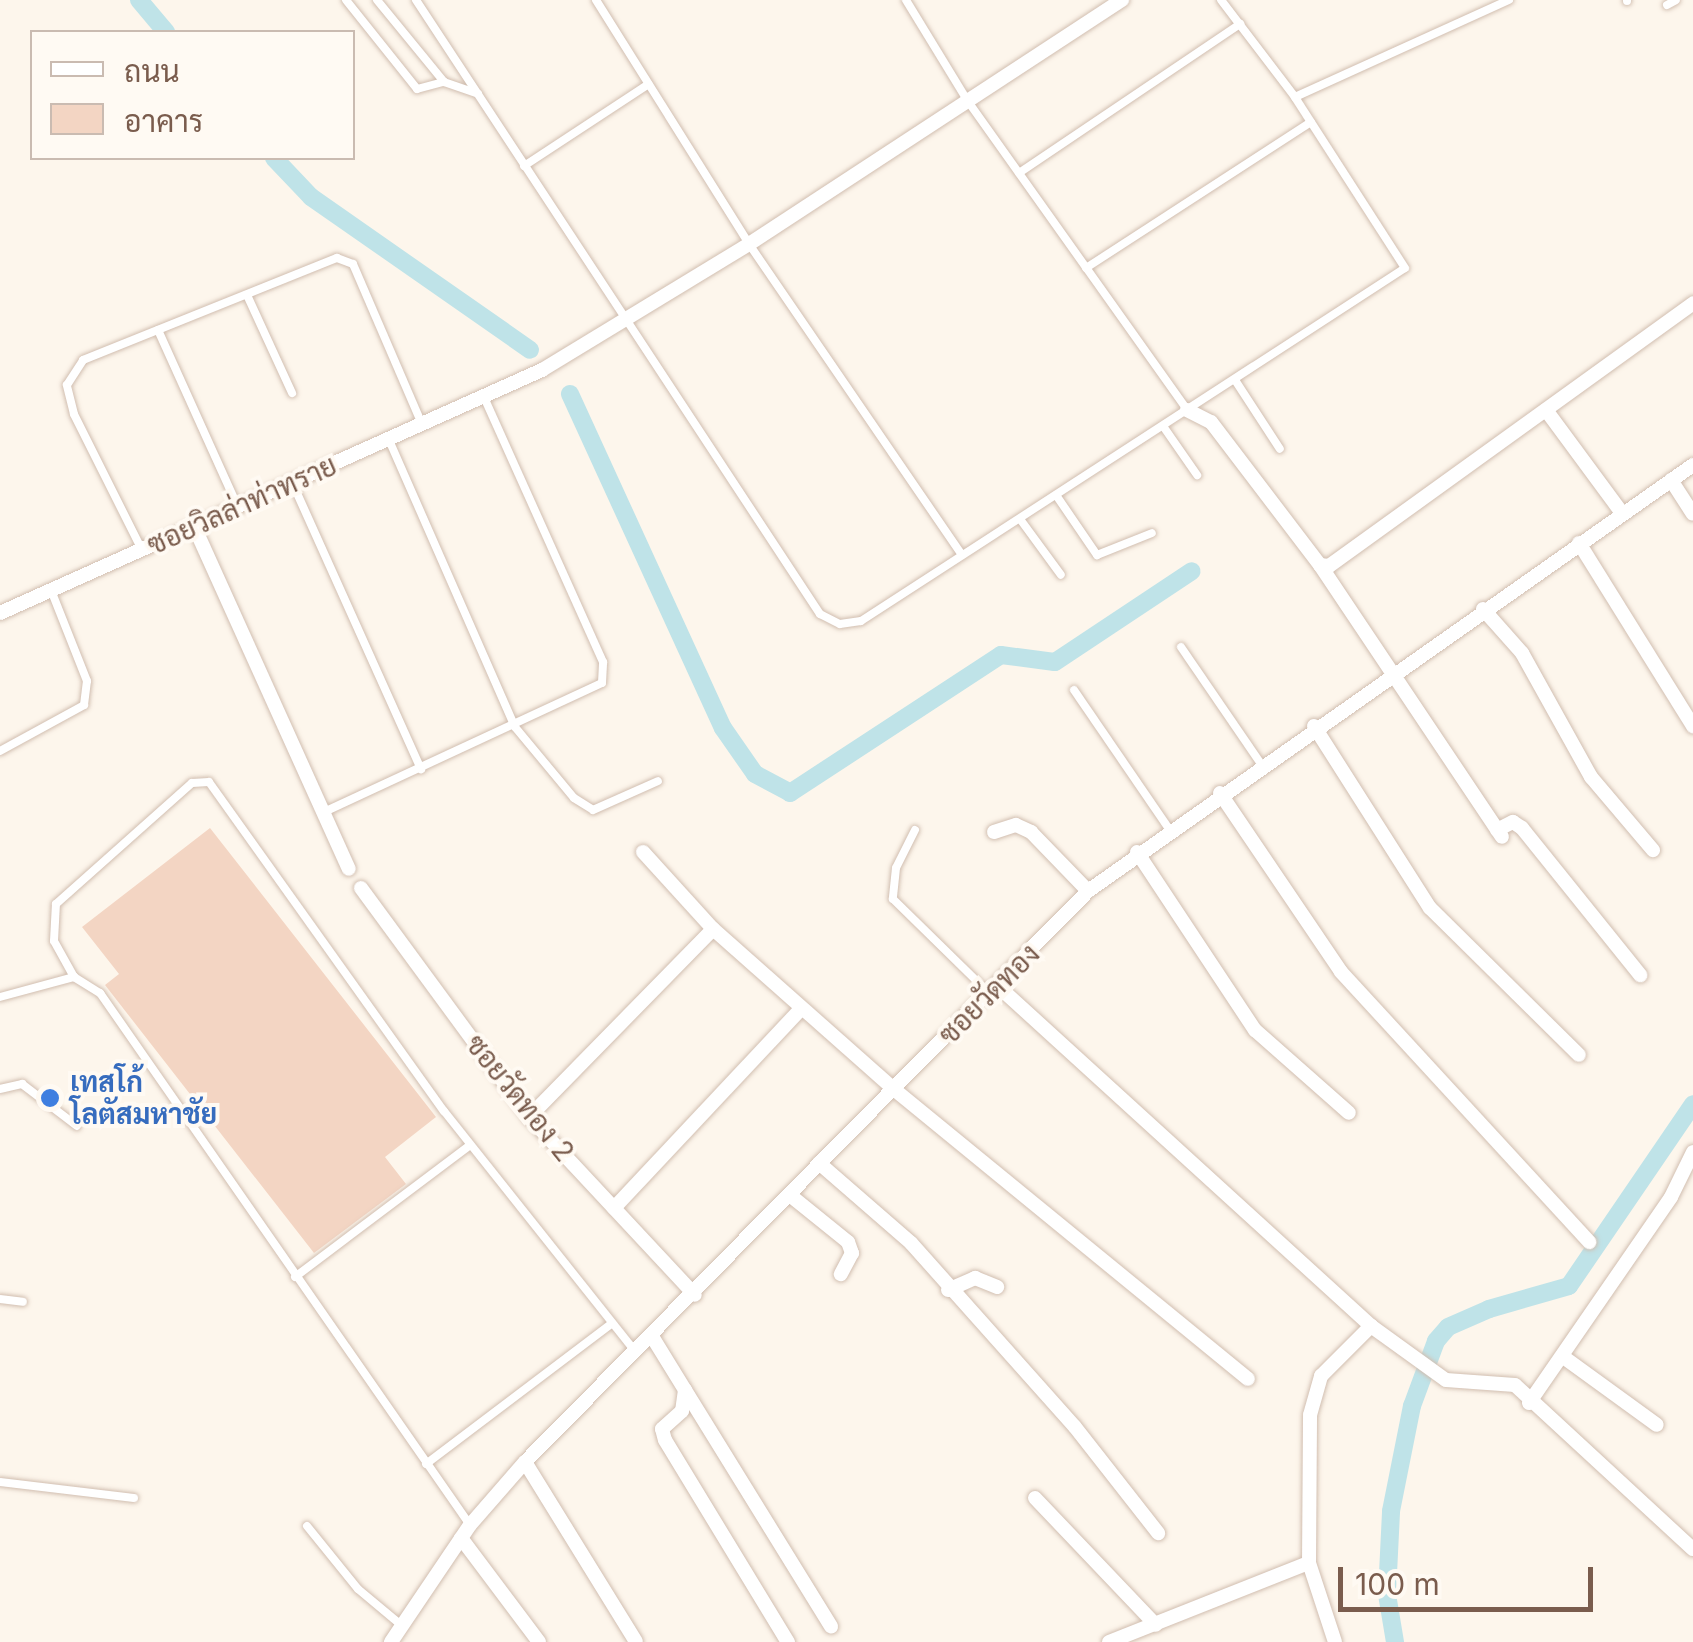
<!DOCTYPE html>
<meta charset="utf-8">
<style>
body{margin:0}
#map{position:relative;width:1693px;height:1642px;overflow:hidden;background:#fdf6ec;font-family:Inter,Sarabun,sans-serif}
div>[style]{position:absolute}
.canal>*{height:18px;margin:-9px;padding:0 9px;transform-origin:9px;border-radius:9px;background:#bfe3e8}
.building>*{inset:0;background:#f3d5c3}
.roads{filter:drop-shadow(0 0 2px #d1beb0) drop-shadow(0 0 2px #d1beb0)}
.service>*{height:8px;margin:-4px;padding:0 4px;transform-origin:4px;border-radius:4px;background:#fff}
.minor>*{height:14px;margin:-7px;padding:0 7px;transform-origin:7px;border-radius:7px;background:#fff}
.dots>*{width:28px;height:28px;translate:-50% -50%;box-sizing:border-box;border:5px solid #fffaf3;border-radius:50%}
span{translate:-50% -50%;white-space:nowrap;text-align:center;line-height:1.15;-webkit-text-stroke:8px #fffaf3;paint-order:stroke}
.street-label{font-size:28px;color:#7a5c4d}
.shop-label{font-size:28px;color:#366cbe;font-weight:700}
.left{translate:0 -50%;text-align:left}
.legend{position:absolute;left:30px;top:30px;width:325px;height:130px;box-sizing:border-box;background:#fffaf3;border:2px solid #cabbb1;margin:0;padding:12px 18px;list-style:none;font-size:30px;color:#7a5c4d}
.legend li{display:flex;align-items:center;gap:20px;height:50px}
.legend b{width:50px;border:2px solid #cabbb1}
.scale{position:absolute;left:1338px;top:1567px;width:255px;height:45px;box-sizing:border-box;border:5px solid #7a5c4d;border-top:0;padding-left:12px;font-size:30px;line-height:35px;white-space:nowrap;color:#7a5c4d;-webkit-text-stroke:8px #fffaf3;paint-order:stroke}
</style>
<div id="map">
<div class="canal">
<div style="left:139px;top:0;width:42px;rotate:49.8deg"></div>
<div style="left:274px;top:158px;width:54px;rotate:46.5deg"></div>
<div style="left:311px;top:197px;width:267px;rotate:34.9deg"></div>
<div style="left:570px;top:394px;width:367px;rotate:65.4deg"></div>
<div style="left:723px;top:728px;width:56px;rotate:55.2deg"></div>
<div style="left:755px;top:774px;width:40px;rotate:28deg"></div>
<div style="left:790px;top:793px;width:252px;rotate:-33.2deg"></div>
<div style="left:1001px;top:655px;width:54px;rotate:7.4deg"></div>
<div style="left:1055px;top:662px;width:164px;rotate:-33.6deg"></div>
<div style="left:1395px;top:1642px;width:49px;rotate:-99.5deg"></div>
<div style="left:1387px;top:1594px;width:83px;rotate:-87.2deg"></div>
<div style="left:1391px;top:1511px;width:107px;rotate:-78.7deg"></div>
<div style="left:1412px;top:1406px;width:69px;rotate:-69.7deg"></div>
<div style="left:1436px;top:1341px;width:18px;rotate:-49deg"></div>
<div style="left:1448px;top:1327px;width:45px;rotate:-23.7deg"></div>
<div style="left:1489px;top:1309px;width:83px;rotate:-16deg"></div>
<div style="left:1569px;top:1286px;width:220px;rotate:-55.7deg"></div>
</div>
<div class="building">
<div style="clip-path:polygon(210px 828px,436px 1117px,385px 1157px,406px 1184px,314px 1253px,105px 985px,119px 974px,82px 927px)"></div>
</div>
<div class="roads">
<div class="service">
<div style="left:346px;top:0;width:114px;rotate:51.4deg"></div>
<div style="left:417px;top:89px;width:28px;rotate:-15deg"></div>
<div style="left:444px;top:82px;width:36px;rotate:19deg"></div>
<div style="left:377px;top:0;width:106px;rotate:50.7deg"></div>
<div style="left:416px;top:0;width:735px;rotate:56.66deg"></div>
<div style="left:820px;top:614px;width:22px;rotate:27deg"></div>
<div style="left:840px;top:624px;width:21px;rotate:-8deg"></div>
<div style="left:861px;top:621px;width:648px;rotate:-32.98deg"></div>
<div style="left:1405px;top:268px;width:203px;rotate:-122.8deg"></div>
<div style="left:1295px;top:97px;width:122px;rotate:-127.3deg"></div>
<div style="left:596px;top:0;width:288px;rotate:57.9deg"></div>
<div style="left:749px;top:244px;width:377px;rotate:55.6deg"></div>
<div style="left:906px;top:0;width:117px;rotate:58.6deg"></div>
<div style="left:967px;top:100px;width:380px;rotate:54.6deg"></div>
<div style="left:1627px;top:0;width:1px;rotate:90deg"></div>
<div style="left:1667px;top:5px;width:10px;rotate:-29deg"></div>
<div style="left:1295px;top:97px;width:235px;rotate:-24.4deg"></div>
<div style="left:524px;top:166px;width:149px;rotate:-33.3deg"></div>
<div style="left:1019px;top:173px;width:267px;rotate:-34deg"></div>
<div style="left:1086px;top:268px;width:268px;rotate:-33deg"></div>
<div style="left:247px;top:295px;width:108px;rotate:65.3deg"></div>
<div style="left:158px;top:330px;width:194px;rotate:65.7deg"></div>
<div style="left:1235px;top:380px;width:82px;rotate:56.9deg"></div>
<div style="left:1163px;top:426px;width:60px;rotate:55.2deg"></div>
<div style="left:389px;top:440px;width:313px;rotate:66.3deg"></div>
<div style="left:515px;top:727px;width:92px;rotate:50.3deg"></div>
<div style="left:574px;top:798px;width:22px;rotate:32deg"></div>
<div style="left:593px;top:810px;width:71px;rotate:-24deg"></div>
<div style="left:292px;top:482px;width:315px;rotate:65.8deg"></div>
<div style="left:1056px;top:495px;width:73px;rotate:55.7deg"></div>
<div style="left:1097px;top:555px;width:59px;rotate:-21.8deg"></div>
<div style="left:1020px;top:519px;width:69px;rotate:53.8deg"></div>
<div style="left:142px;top:550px;width:152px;rotate:-116.6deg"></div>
<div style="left:74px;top:414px;width:30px;rotate:-104deg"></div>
<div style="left:67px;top:385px;width:30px;rotate:-57deg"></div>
<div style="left:83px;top:360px;width:274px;rotate:-21.9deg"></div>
<div style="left:337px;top:258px;width:17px;rotate:21deg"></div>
<div style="left:353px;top:264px;width:174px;rotate:66.7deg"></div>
<div style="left:1181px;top:647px;width:142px;rotate:55.6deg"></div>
<div style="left:1074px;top:690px;width:168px;rotate:55.6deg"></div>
<div style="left:0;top:751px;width:96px;rotate:-28.7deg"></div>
<div style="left:84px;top:705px;width:24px;rotate:-83deg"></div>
<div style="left:87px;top:681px;width:98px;rotate:-111.6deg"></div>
<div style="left:324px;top:812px;width:306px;rotate:-24.9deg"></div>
<div style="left:602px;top:683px;width:21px;rotate:-87deg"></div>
<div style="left:603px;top:662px;width:288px;rotate:-114.2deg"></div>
<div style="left:915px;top:830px;width:42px;rotate:116.6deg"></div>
<div style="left:896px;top:868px;width:31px;rotate:96deg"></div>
<div style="left:893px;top:899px;width:134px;rotate:44.4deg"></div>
<div style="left:74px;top:977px;width:41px;rotate:-119.1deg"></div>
<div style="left:54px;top:941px;width:37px;rotate:-87deg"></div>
<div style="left:56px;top:904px;width:182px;rotate:-41.7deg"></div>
<div style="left:192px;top:783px;width:17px;rotate:-3deg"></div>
<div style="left:209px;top:782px;width:404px;rotate:54.5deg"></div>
<div style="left:444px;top:1111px;width:308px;rotate:51.5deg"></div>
<div style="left:0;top:997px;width:77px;rotate:-15.1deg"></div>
<div style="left:74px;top:977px;width:31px;rotate:32deg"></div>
<div style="left:100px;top:993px;width:648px;rotate:55.18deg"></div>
<div style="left:0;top:1089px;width:23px;rotate:-13deg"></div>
<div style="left:22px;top:1084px;width:69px;rotate:37.4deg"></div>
<div style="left:295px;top:1277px;width:219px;rotate:-37deg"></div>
<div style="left:0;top:1299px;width:23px;rotate:7deg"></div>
<div style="left:426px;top:1464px;width:232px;rotate:-37.1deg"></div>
<div style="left:0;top:1482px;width:135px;rotate:6.8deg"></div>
<div style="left:307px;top:1526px;width:81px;rotate:51deg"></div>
<div style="left:358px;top:1589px;width:56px;rotate:39.9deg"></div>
</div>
<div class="minor">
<div style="left:1187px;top:410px;width:27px;rotate:27deg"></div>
<div style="left:1211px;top:422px;width:180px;rotate:52.7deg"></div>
<div style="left:1320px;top:565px;width:9px;rotate:6deg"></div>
<div style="left:1329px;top:566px;width:449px;rotate:-35.8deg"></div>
<div style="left:1546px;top:410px;width:128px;rotate:53.6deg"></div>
<div style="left:1671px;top:480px;width:40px;rotate:57.1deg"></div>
<div style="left:194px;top:526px;width:376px;rotate:65.7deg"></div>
<div style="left:1579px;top:543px;width:216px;rotate:58.1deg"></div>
<div style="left:1320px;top:565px;width:327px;rotate:56.2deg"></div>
<div style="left:1483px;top:609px;width:59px;rotate:48.4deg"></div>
<div style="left:1522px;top:653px;width:142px;rotate:60.9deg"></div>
<div style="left:1591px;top:777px;width:96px;rotate:49.7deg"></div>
<div style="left:0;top:613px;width:594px;rotate:-24.15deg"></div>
<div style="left:542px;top:370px;width:242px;rotate:-31.3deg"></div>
<div style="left:749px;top:244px;width:446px;rotate:-33.2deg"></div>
<div style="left:1314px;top:726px;width:216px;rotate:57.5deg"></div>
<div style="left:1430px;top:908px;width:209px;rotate:44.6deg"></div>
<div style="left:1220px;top:793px;width:216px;rotate:55.9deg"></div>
<div style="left:1341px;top:972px;width:367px;rotate:47.4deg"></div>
<div style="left:1497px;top:830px;width:18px;rotate:-27deg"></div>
<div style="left:1513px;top:822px;width:11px;rotate:34deg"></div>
<div style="left:1522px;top:828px;width:189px;rotate:51.2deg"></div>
<div style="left:994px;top:832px;width:23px;rotate:-18deg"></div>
<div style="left:1016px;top:825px;width:17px;rotate:25deg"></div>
<div style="left:1031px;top:832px;width:82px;rotate:46deg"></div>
<div style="left:643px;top:852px;width:104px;rotate:47.7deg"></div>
<div style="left:713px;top:929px;width:243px;rotate:41.5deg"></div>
<div style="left:895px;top:1090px;width:456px;rotate:39.3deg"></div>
<div style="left:1137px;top:852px;width:214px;rotate:56.5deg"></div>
<div style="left:1255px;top:1030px;width:125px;rotate:41.4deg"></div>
<div style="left:361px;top:888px;width:284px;rotate:53.7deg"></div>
<div style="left:529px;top:1117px;width:243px;rotate:47deg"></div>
<div style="left:999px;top:987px;width:503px;rotate:42.34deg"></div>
<div style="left:1371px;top:1326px;width:92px;rotate:35.8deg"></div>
<div style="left:1446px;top:1380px;width:69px;rotate:4.1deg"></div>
<div style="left:1515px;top:1385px;width:242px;rotate:42.7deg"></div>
<div style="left:529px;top:1117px;width:263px;rotate:-45.6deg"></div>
<div style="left:819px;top:1163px;width:122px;rotate:41deg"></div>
<div style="left:911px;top:1243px;width:246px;rotate:48.3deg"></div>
<div style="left:1075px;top:1427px;width:135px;rotate:51.9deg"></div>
<div style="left:791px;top:1196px;width:73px;rotate:38.9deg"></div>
<div style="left:848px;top:1242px;width:12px;rotate:70deg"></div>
<div style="left:852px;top:1253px;width:24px;rotate:118deg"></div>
<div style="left:614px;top:1208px;width:274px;rotate:-46.8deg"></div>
<div style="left:948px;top:1290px;width:30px;rotate:-24deg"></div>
<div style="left:975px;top:1278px;width:24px;rotate:22deg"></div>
<div style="left:653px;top:1338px;width:61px;rotate:58.4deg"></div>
<div style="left:685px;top:1390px;width:21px;rotate:98deg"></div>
<div style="left:682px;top:1411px;width:27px;rotate:138deg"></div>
<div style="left:662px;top:1429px;width:11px;rotate:75deg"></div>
<div style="left:665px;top:1440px;width:237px;rotate:58.7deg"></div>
<div style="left:1562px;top:1356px;width:117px;rotate:36deg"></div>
<div style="left:685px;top:1390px;width:278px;rotate:58.3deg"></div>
<div style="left:1529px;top:1403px;width:250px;rotate:-55.4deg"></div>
<div style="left:1671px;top:1197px;width:50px;rotate:-63.9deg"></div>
<div style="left:525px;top:1462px;width:211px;rotate:58.3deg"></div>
<div style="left:1035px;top:1498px;width:175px;rotate:46.4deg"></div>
<div style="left:461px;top:1538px;width:130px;rotate:53.1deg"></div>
<div style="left:391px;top:1642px;width:141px;rotate:-56deg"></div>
<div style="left:470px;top:1525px;width:84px;rotate:-48.9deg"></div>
<div style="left:525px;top:1462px;width:802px;rotate:-45.4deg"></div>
<div style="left:1088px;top:891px;width:740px;rotate:-35.15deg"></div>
<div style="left:1109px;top:1642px;width:215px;rotate:-21.6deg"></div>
<div style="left:1335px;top:1642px;width:83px;rotate:-108.2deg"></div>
<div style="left:1309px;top:1563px;width:148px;rotate:-89.6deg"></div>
<div style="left:1310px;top:1415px;width:41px;rotate:-74.2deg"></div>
<div style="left:1321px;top:1376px;width:71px;rotate:-45deg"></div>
</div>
</div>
<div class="dots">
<div style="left:50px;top:1098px;background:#3f7fe0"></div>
</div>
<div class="street-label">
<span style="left:242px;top:505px;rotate:-24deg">ซอยวิลล่าท่าทราย</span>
<span style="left:989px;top:994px;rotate:-45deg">ซอยวัดทอง</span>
<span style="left:520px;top:1098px;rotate:51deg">ซอยวัดทอง 2</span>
</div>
<div class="shop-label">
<span class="left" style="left:70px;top:1098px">เทสโก้<br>โลตัสมหาชัย</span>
</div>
<ul class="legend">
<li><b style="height:12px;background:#fff"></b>ถนน</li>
<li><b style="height:28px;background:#f3d5c3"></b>อาคาร</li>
</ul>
<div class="scale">100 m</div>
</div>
